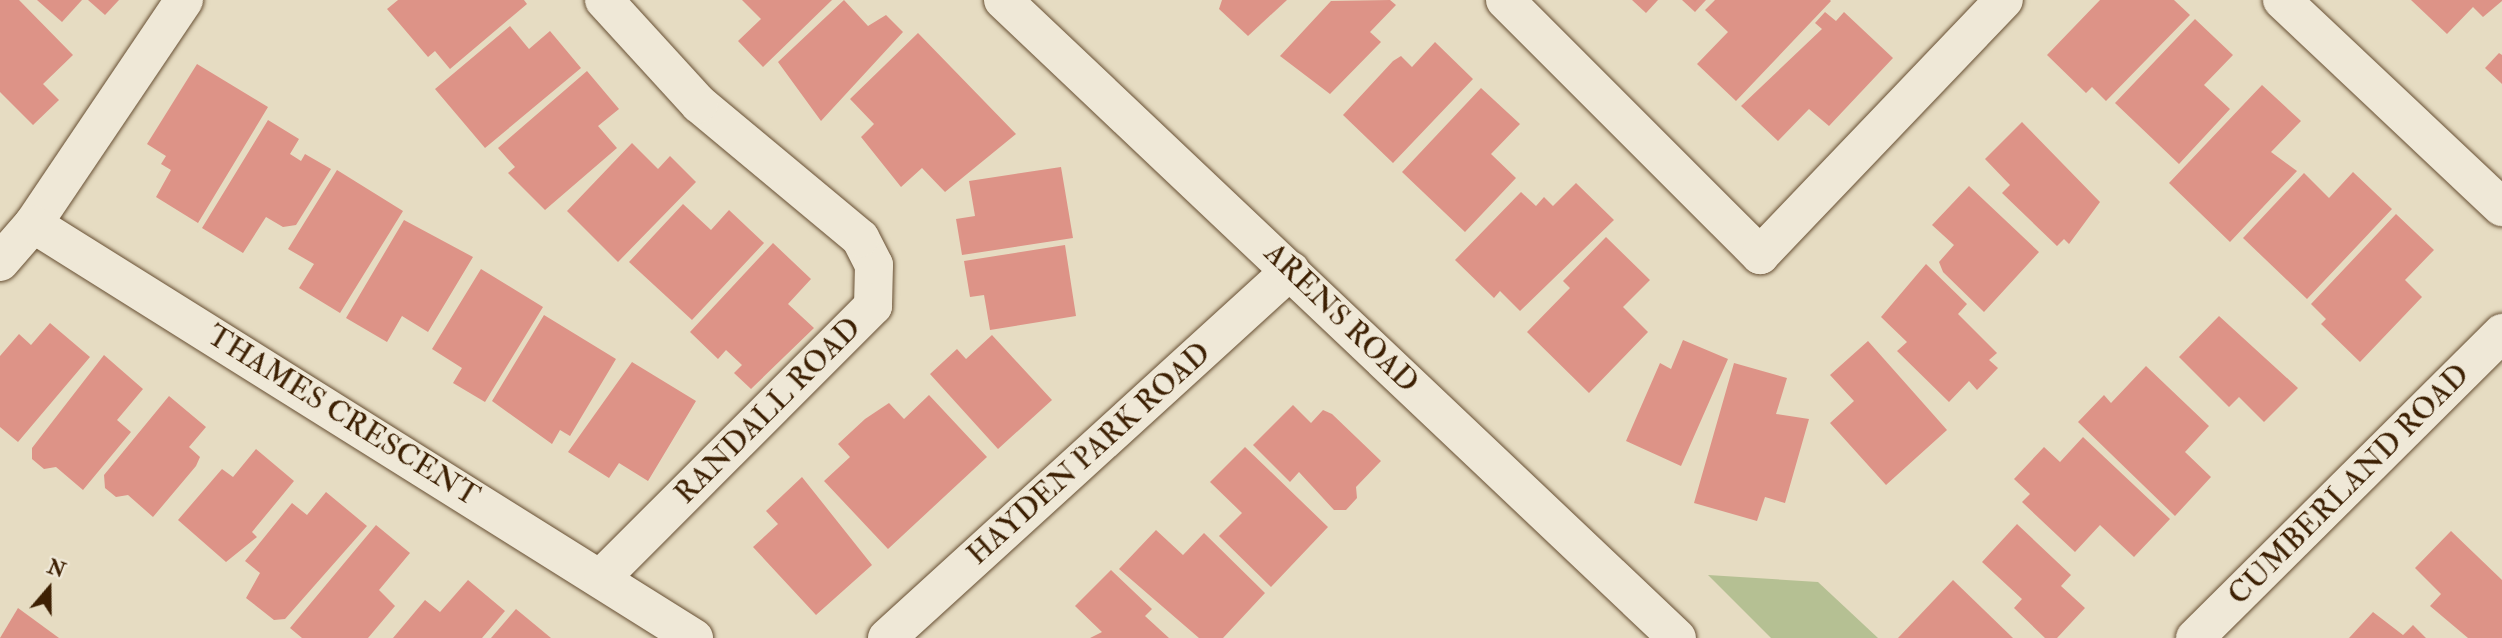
<!DOCTYPE html>
<style>
body{margin:0}
#map{position:relative;width:2502px;height:638px;overflow:hidden;background:#e6dcc2;font-family:"IM FELL Double Pica",serif}
div>[style]{position:absolute}
.green>*{inset:0;background:#b5c093}
.building>*{inset:0;background:#dd9387}
.roads{filter:drop-shadow(0 0 2px #674f33) drop-shadow(0 0 2px #674f33)}
.minor>*{height:38px;margin:-19px;padding:0 19px;transform-origin:19px;border-radius:19px;background:#efe8d7}
.tertiary>*{height:38px;margin:-19px;padding:0 19px;transform-origin:19px;border-radius:19px;background:#efe8d7}
span{translate:-50% -50%;white-space:nowrap;text-align:center;line-height:1.15;-webkit-text-stroke:5px #efe8d7;paint-order:stroke}
.street-label{font-size:30px;color:#3d2003}
.north{position:absolute;left:14px;top:554px;width:70px;height:70px;-webkit-text-stroke:5px #efe8d7;paint-order:stroke;rotate:20deg;font-size:19px;font-weight:700;line-height:28px;text-align:center;color:#3d2003}
.north::after{content:'';display:block;margin:auto;width:24px;height:32px;background:#3d2003;clip-path:polygon(50% 0,100% 100%,50% 72%,0 100%)}
</style>
<div id="map">
<div class="green">
<div style="clip-path:polygon(1708px 575px,1818px 582px,1878px 638px,1771px 638px)"></div>
</div>
<div class="building">
<div style="clip-path:polygon(0 0,19px 0,73px 55px,43px 84px,59px 100px,33px 125px,0 92px)"></div>
<div style="clip-path:polygon(37px 0,82px 0,62px 22px)"></div>
<div style="clip-path:polygon(88px 0,119px 0,105px 15px)"></div>
<div style="clip-path:polygon(398px 0,524px 0,527px 4px,450px 69px,435px 51px,428px 57px,387px 9px)"></div>
<div style="clip-path:polygon(742px 0,832px 0,763px 67px,738px 41px,761px 19px)"></div>
<div style="clip-path:polygon(844px 0,868px 26px,886px 15px,903px 32px,821px 121px,778px 62px)"></div>
<div style="clip-path:polygon(1222px 0,1287px 0,1248px 36px,1219px 9px)"></div>
<div style="clip-path:polygon(1390px 0,1396px 5px,1370px 32px,1381px 42px,1330px 94px,1280px 56px,1331px 1px)"></div>
<div style="clip-path:polygon(1632px 0,1658px 0,1646px 13px)"></div>
<div style="clip-path:polygon(1682px 0,1706px 0,1695px 12px)"></div>
<div style="clip-path:polygon(1715px 0,1830px 0,1831px 1px,1736px 101px,1697px 64px,1728px 32px,1705px 10px)"></div>
<div style="clip-path:polygon(2100px 0,2174px 0,2190px 15px,2106px 101px,2092px 87px,2086px 93px,2047px 55px)"></div>
<div style="clip-path:polygon(2411px 0,2502px 0,2502px 1px,2483px 17px,2473px 7px,2447px 34px)"></div>
<div style="clip-path:polygon(1825px 12px,1836px 21px,1844px 12px,1893px 58px,1829px 126px,1809px 109px,1778px 141px,1741px 106px,1822px 29px,1815px 23px)"></div>
<div style="clip-path:polygon(2195px 19px,2233px 55px,2204px 85px,2230px 109px,2179px 164px,2115px 103px)"></div>
<div style="clip-path:polygon(510px 26px,529px 49px,550px 31px,581px 68px,485px 148px,435px 89px)"></div>
<div style="clip-path:polygon(918px 33px,1016px 134px,945px 192px,922px 168px,901px 187px,861px 137px,874px 124px,850px 99px)"></div>
<div style="clip-path:polygon(1435px 42px,1473px 79px,1393px 163px,1343px 115px,1393px 61px,1401px 56px,1412px 67px)"></div>
<div style="clip-path:polygon(2499px 53px,2502px 55px,2502px 84px,2485px 68px)"></div>
<div style="clip-path:polygon(197px 64px,268px 107px,198px 223px,156px 197px,171px 170px,161px 164px,166px 156px,147px 144px)"></div>
<div style="clip-path:polygon(587px 71px,619px 109px,598px 126px,617px 148px,545px 210px,508px 173px,515px 167px,498px 148px)"></div>
<div style="clip-path:polygon(2262px 85px,2301px 121px,2271px 152px,2297px 171px,2230px 242px,2169px 183px)"></div>
<div style="clip-path:polygon(1481px 88px,1520px 124px,1491px 154px,1516px 178px,1465px 232px,1402px 172px)"></div>
<div style="clip-path:polygon(268px 120px,299px 139px,290px 154px,301px 161px,305px 154px,331px 169px,296px 225px,283px 227px,266px 217px,243px 253px,202px 228px)"></div>
<div style="clip-path:polygon(2022px 122px,2100px 202px,2069px 244px,2064px 239px,2057px 246px,2002px 193px,2010px 185px,1985px 159px)"></div>
<div style="clip-path:polygon(632px 143px,658px 169px,670px 156px,696px 182px,618px 262px,567px 211px)"></div>
<div style="clip-path:polygon(1061px 167px,1073px 238px,962px 255px,956px 219px,975px 216px,969px 181px)"></div>
<div style="clip-path:polygon(337px 170px,403px 211px,340px 313px,299px 288px,314px 264px,288px 249px)"></div>
<div style="clip-path:polygon(2353px 172px,2392px 209px,2307px 299px,2243px 238px,2304px 173px,2329px 198px)"></div>
<div style="clip-path:polygon(1576px 183px,1614px 220px,1520px 311px,1500px 291px,1494px 298px,1455px 260px,1521px 192px,1536px 206px,1544px 197px,1553px 206px)"></div>
<div style="clip-path:polygon(1969px 186px,2039px 252px,1984px 312px,1943px 272px,1939px 262px,1954px 245px,1932px 225px)"></div>
<div style="clip-path:polygon(683px 204px,711px 230px,729px 210px,764px 243px,692px 320px,629px 262px)"></div>
<div style="clip-path:polygon(2396px 214px,2434px 250px,2405px 280px,2422px 297px,2360px 362px,2321px 324px,2326px 319px,2311px 304px)"></div>
<div style="clip-path:polygon(404px 220px,473px 257px,428px 332px,402px 316px,387px 342px,346px 318px)"></div>
<div style="clip-path:polygon(1606px 237px,1650px 280px,1623px 307px,1648px 332px,1589px 393px,1527px 332px,1570px 288px,1563px 281px)"></div>
<div style="clip-path:polygon(773px 243px,811px 279px,788px 304px,814px 328px,751px 389px,734px 373px,742px 365px,726px 350px,718px 359px,690px 332px)"></div>
<div style="clip-path:polygon(1065px 245px,1076px 316px,990px 330px,984px 295px,970px 297px,964px 261px)"></div>
<div style="clip-path:polygon(1926px 264px,1967px 304px,1958px 314px,1997px 353px,1989px 360px,1998px 368px,1977px 390px,1969px 381px,1949px 402px,1897px 351px,1907px 342px,1881px 317px)"></div>
<div style="clip-path:polygon(481px 269px,543px 307px,485px 402px,453px 383px,462px 368px,432px 349px)"></div>
<div style="clip-path:polygon(544px 315px,616px 359px,570px 436px,560px 430px,552px 444px,492px 401px)"></div>
<div style="clip-path:polygon(2219px 316px,2298px 388px,2264px 422px,2239px 397px,2229px 407px,2179px 357px)"></div>
<div style="clip-path:polygon(50px 323px,90px 357px,18px 442px,0 427px,0 356px,19px 334px,31px 345px)"></div>
<div style="clip-path:polygon(992px 335px,1052px 400px,998px 449px,930px 374px,957px 349px,966px 359px)"></div>
<div style="clip-path:polygon(1683px 340px,1728px 359px,1681px 466px,1626px 441px,1660px 363px,1671px 369px)"></div>
<div style="clip-path:polygon(1868px 341px,1947px 430px,1886px 485px,1830px 423px,1854px 401px,1830px 375px)"></div>
<div style="clip-path:polygon(104px 355px,143px 389px,117px 420px,131px 432px,83px 490px,56px 467px,44px 469px,32px 459px,32px 448px)"></div>
<div style="clip-path:polygon(632px 362px,696px 401px,648px 481px,619px 463px,609px 478px,568px 452px)"></div>
<div style="clip-path:polygon(1734px 363px,1787px 378px,1776px 414px,1809px 419px,1785px 503px,1765px 497px,1757px 521px,1694px 503px)"></div>
<div style="clip-path:polygon(2146px 366px,2209px 426px,2185px 452px,2211px 477px,2175px 516px,2078px 422px,2104px 395px,2111px 403px)"></div>
<div style="clip-path:polygon(929px 395px,987px 457px,888px 549px,824px 481px,850px 457px,838px 444px,865px 419px,889px 403px,904px 419px)"></div>
<div style="clip-path:polygon(169px 396px,206px 427px,189px 447px,200px 457px,196px 466px,153px 517px,128px 495px,116px 497px,105px 488px,104px 475px)"></div>
<div style="clip-path:polygon(1293px 405px,1311px 423px,1323px 410px,1332px 414px,1381px 461px,1356px 487px,1357px 498px,1346px 510px,1334px 510px,1299px 472px,1290px 482px,1253px 445px)"></div>
<div style="clip-path:polygon(2083px 437px,2170px 519px,2134px 557px,2100px 525px,2075px 552px,2022px 502px,2030px 494px,2014px 479px,2044px 447px,2060px 462px)"></div>
<div style="clip-path:polygon(1245px 447px,1328px 527px,1271px 587px,1219px 536px,1242px 513px,1210px 482px)"></div>
<div style="clip-path:polygon(256px 449px,294px 481px,252px 532px,257px 537px,226px 562px,178px 520px,222px 469px,233px 477px)"></div>
<div style="clip-path:polygon(802px 477px,872px 565px,816px 615px,753px 547px,778px 524px,766px 511px)"></div>
<div style="clip-path:polygon(326px 492px,367px 526px,285px 619px,274px 620px,246px 598px,260px 573px,245px 561px,292px 503px,307px 515px)"></div>
<div style="clip-path:polygon(2017px 524px,2071px 575px,2061px 586px,2085px 608px,2057px 638px,2045px 638px,2014px 608px,2022px 599px,1982px 562px)"></div>
<div style="clip-path:polygon(376px 525px,410px 553px,379px 590px,395px 606px,368px 638px,302px 638px,290px 628px)"></div>
<div style="clip-path:polygon(1156px 530px,1183px 555px,1204px 533px,1265px 593px,1223px 638px,1199px 638px,1119px 569px)"></div>
<div style="clip-path:polygon(2451px 531px,2502px 580px,2502px 638px,2468px 638px,2430px 606px,2441px 594px,2415px 568px)"></div>
<div style="clip-path:polygon(1111px 570px,1152px 609px,1145px 616px,1169px 638px,1090px 638px,1102px 632px,1075px 606px)"></div>
<div style="clip-path:polygon(468px 580px,505px 611px,482px 638px,393px 638px,425px 600px,440px 612px)"></div>
<div style="clip-path:polygon(1953px 580px,2013px 638px,1898px 638px)"></div>
<div style="clip-path:polygon(18px 608px,59px 638px,0 638px)"></div>
<div style="clip-path:polygon(516px 609px,551px 638px,491px 638px)"></div>
<div style="clip-path:polygon(2373px 612px,2403px 635px,2413px 625px,2426px 638px,2349px 638px)"></div>
</div>
<div class="roads">
<div class="minor">
<div style="left:1505px;top:0;width:361px;rotate:45deg"></div>
<div style="left:1760px;top:255px;width:353px;rotate:-46.3deg"></div>
<div style="left:2282px;top:0;width:302px;rotate:43.3deg"></div>
<div style="left:33px;top:224px;width:270px;rotate:-56deg"></div>
<div style="left:0;top:262px;width:50px;rotate:-49deg"></div>
<div style="left:33px;top:224px;width:780px;rotate:32.06deg"></div>
<div style="left:603px;top:576px;width:382px;rotate:-45deg"></div>
<div style="left:873px;top:306px;width:41px;rotate:-88.6deg"></div>
<div style="left:874px;top:265px;width:30px;rotate:-117deg"></div>
<div style="left:860px;top:238px;width:209px;rotate:-140.2deg"></div>
<div style="left:699px;top:104px;width:141px;rotate:-132.4deg"></div>
<div style="left:887px;top:638px;width:546px;rotate:-42.33deg"></div>
</div>
<div class="tertiary">
<div style="left:1003px;top:0;width:928px;rotate:43.43deg"></div>
<div style="left:2195px;top:638px;width:433px;rotate:-44.8deg"></div>
</div>
</div>
<div class="street-label">
<span style="left:1341px;top:318px;rotate:44deg">ARENS ROAD</span>
<span style="left:768px;top:411px;rotate:-45deg">RANDALL ROAD</span>
<span style="left:343px;top:416px;rotate:32deg">THAMES CRESCENT</span>
<span style="left:1089px;top:454px;rotate:-42deg">HAYDEN PARK ROAD</span>
<span style="left:2349px;top:485px;rotate:-45deg">CUMBERLAND ROAD</span>
</div>
<div class="north">N</div>
</div>
